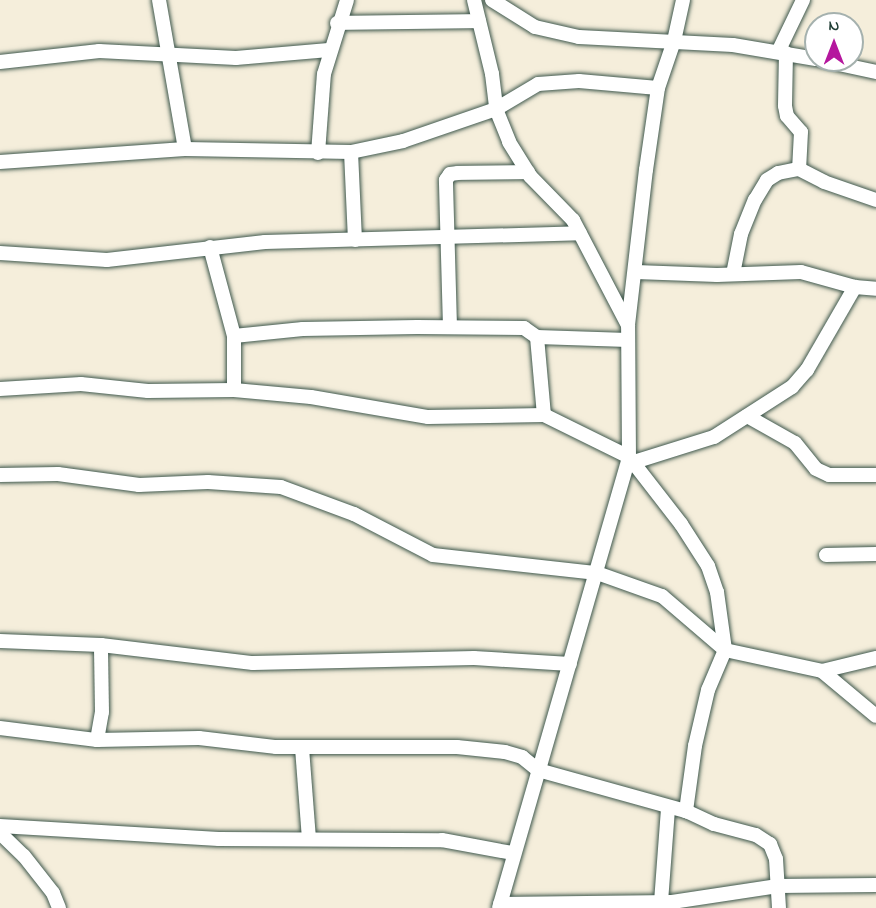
<!DOCTYPE html>
<style>
body{margin:0}
#map{position:relative;width:876px;height:908px;overflow:hidden;background:#f5eedb;font-family:"Indie Flower",sans-serif}
div>[style]{position:absolute}
.roads{filter:drop-shadow(0 0 2px #3f584d) drop-shadow(0 0 2px #3f584d)}
.minor>*{height:14px;margin:-7px;padding:0 7px;transform-origin:7px;border-radius:7px;background:#fff}
span{translate:-50% -50%;white-space:nowrap;text-align:center;line-height:1.15;-webkit-text-stroke:6px #fff;paint-order:stroke}
.north{position:absolute;left:804px;top:12px;width:60px;height:60px;box-sizing:border-box;background:#fff;border:2px solid #a5b1ae;border-radius:50%;rotate:0deg;font-size:16px;font-weight:700;line-height:24px;text-align:center;color:#1f3d34}
.north::after{content:'';display:block;margin:auto;width:21px;height:27px;background:#b5179e;clip-path:polygon(50% 0,100% 100%,50% 72%,0 100%)}
</style>
<div id="map">
<div class="roads">
<div class="minor">
<div style="left:159px;top:0;width:151px;rotate:80.1deg"></div>
<div style="left:474px;top:0;width:76px;rotate:76.3deg"></div>
<div style="left:492px;top:74px;width:35px;rotate:83deg"></div>
<div style="left:496px;top:109px;width:35px;rotate:68deg"></div>
<div style="left:509px;top:142px;width:40px;rotate:58deg"></div>
<div style="left:530px;top:176px;width:62px;rotate:45.7deg"></div>
<div style="left:573px;top:220px;width:119px;rotate:62.4deg"></div>
<div style="left:492px;top:0;width:51px;rotate:32.1deg"></div>
<div style="left:535px;top:27px;width:45px;rotate:12.8deg"></div>
<div style="left:579px;top:37px;width:154px;rotate:3deg"></div>
<div style="left:733px;top:45px;width:84px;rotate:9.6deg"></div>
<div style="left:337px;top:23px;width:142px;rotate:-0.8deg"></div>
<div style="left:778px;top:52px;width:58px;rotate:-64.3deg"></div>
<div style="left:786px;top:53px;width:53px;rotate:91.1deg"></div>
<div style="left:785px;top:106px;width:10px;rotate:79deg"></div>
<div style="left:787px;top:116px;width:21px;rotate:49deg"></div>
<div style="left:801px;top:132px;width:37px;rotate:93deg"></div>
<div style="left:820px;top:60px;width:57px;rotate:12.1deg"></div>
<div style="left:0;top:62px;width:100px;rotate:-6.3deg"></div>
<div style="left:99px;top:51px;width:137px;rotate:2.9deg"></div>
<div style="left:236px;top:58px;width:93px;rotate:-4.9deg"></div>
<div style="left:351px;top:152px;width:88px;rotate:87.4deg"></div>
<div style="left:318px;top:153px;width:79px;rotate:-85.7deg"></div>
<div style="left:324px;top:74px;width:77px;rotate:-72.7deg"></div>
<div style="left:0;top:162px;width:185px;rotate:-4deg"></div>
<div style="left:185px;top:149px;width:166px;rotate:1deg"></div>
<div style="left:351px;top:152px;width:53px;rotate:-11.9deg"></div>
<div style="left:403px;top:141px;width:98px;rotate:-19deg"></div>
<div style="left:496px;top:109px;width:49px;rotate:-30.8deg"></div>
<div style="left:538px;top:84px;width:41px;rotate:-4.2deg"></div>
<div style="left:579px;top:81px;width:79px;rotate:5.1deg"></div>
<div style="left:210px;top:247px;width:92px;rotate:74.9deg"></div>
<div style="left:234px;top:336px;width:54px;rotate:90deg"></div>
<div style="left:0;top:253px;width:107px;rotate:3.7deg"></div>
<div style="left:107px;top:260px;width:159px;rotate:-6.5deg"></div>
<div style="left:265px;top:242px;width:315px;rotate:-1.6deg"></div>
<div style="left:636px;top:272px;width:81px;rotate:2.1deg"></div>
<div style="left:717px;top:275px;width:84px;rotate:-2deg"></div>
<div style="left:801px;top:272px;width:56px;rotate:15.5deg"></div>
<div style="left:855px;top:287px;width:21px;rotate:5deg"></div>
<div style="left:733px;top:274px;width:41px;rotate:-78.7deg"></div>
<div style="left:741px;top:234px;width:37px;rotate:-68deg"></div>
<div style="left:755px;top:200px;width:23px;rotate:-59deg"></div>
<div style="left:767px;top:180px;width:13px;rotate:-32deg"></div>
<div style="left:778px;top:173px;width:21px;rotate:-11deg"></div>
<div style="left:799px;top:169px;width:28px;rotate:27deg"></div>
<div style="left:824px;top:182px;width:55px;rotate:19.1deg"></div>
<div style="left:450px;top:327px;width:147px;rotate:-91.6deg"></div>
<div style="left:446px;top:180px;width:7px;rotate:-56deg"></div>
<div style="left:450px;top:174px;width:8px;rotate:-7deg"></div>
<div style="left:458px;top:173px;width:70px;rotate:-0.8deg"></div>
<div style="left:234px;top:336px;width:69px;rotate:-5.8deg"></div>
<div style="left:303px;top:329px;width:114px;rotate:-1deg"></div>
<div style="left:417px;top:327px;width:107px;rotate:0.5deg"></div>
<div style="left:524px;top:328px;width:16px;rotate:35deg"></div>
<div style="left:537px;top:337px;width:91px;rotate:1.9deg"></div>
<div style="left:537px;top:337px;width:78px;rotate:84.9deg"></div>
<div style="left:0;top:389px;width:81px;rotate:-3.5deg"></div>
<div style="left:81px;top:384px;width:67px;rotate:6deg"></div>
<div style="left:148px;top:391px;width:86px;rotate:-0.7deg"></div>
<div style="left:234px;top:390px;width:77px;rotate:5.2deg"></div>
<div style="left:311px;top:397px;width:119px;rotate:9.7deg"></div>
<div style="left:428px;top:417px;width:116px;rotate:-1deg"></div>
<div style="left:544px;top:415px;width:95px;rotate:26.3deg"></div>
<div style="left:629px;top:457px;width:85px;rotate:52.2deg"></div>
<div style="left:681px;top:524px;width:50px;rotate:57.3deg"></div>
<div style="left:708px;top:566px;width:28px;rotate:71deg"></div>
<div style="left:717px;top:592px;width:59px;rotate:82.1deg"></div>
<div style="left:725px;top:650px;width:43px;rotate:113deg"></div>
<div style="left:708px;top:690px;width:57px;rotate:103.1deg"></div>
<div style="left:695px;top:746px;width:66px;rotate:97.9deg"></div>
<div style="left:747px;top:416px;width:55px;rotate:29.4deg"></div>
<div style="left:795px;top:443px;width:33px;rotate:51deg"></div>
<div style="left:816px;top:469px;width:14px;rotate:25deg"></div>
<div style="left:829px;top:475px;width:47px"></div>
<div style="left:634px;top:462px;width:84px;rotate:-17.4deg"></div>
<div style="left:714px;top:437px;width:93px;rotate:-32.7deg"></div>
<div style="left:792px;top:387px;width:23px;rotate:-49deg"></div>
<div style="left:807px;top:370px;width:96px;rotate:-60deg"></div>
<div style="left:0;top:475px;width:58px;rotate:-1deg"></div>
<div style="left:58px;top:474px;width:82px;rotate:7.7deg"></div>
<div style="left:139px;top:485px;width:69px;rotate:-2.5deg"></div>
<div style="left:208px;top:482px;width:73px;rotate:3.9deg"></div>
<div style="left:281px;top:487px;width:78px;rotate:20.3deg"></div>
<div style="left:354px;top:514px;width:89px;rotate:27.4deg"></div>
<div style="left:433px;top:555px;width:165px;rotate:6.3deg"></div>
<div style="left:597px;top:573px;width:69px;rotate:19.5deg"></div>
<div style="left:662px;top:596px;width:83px;rotate:40.6deg"></div>
<div style="left:725px;top:650px;width:99px;rotate:12.2deg"></div>
<div style="left:822px;top:671px;width:70px;rotate:39.8deg"></div>
<div style="left:826px;top:555px;width:50px;rotate:-1.1deg"></div>
<div style="left:0;top:641px;width:101px;rotate:2.3deg"></div>
<div style="left:101px;top:645px;width:153px;rotate:6.8deg"></div>
<div style="left:253px;top:663px;width:221px;rotate:-1.3deg"></div>
<div style="left:474px;top:658px;width:96px;rotate:3.6deg"></div>
<div style="left:822px;top:671px;width:56px;rotate:-13.5deg"></div>
<div style="left:0;top:728px;width:98px;rotate:7.1deg"></div>
<div style="left:97px;top:740px;width:102px;rotate:-1.1deg"></div>
<div style="left:199px;top:738px;width:78px;rotate:6.7deg"></div>
<div style="left:276px;top:747px;width:181px"></div>
<div style="left:457px;top:747px;width:48px;rotate:5.9deg"></div>
<div style="left:505px;top:752px;width:18px;rotate:16deg"></div>
<div style="left:522px;top:757px;width:21px;rotate:39deg"></div>
<div style="left:538px;top:770px;width:154px;rotate:15.5deg"></div>
<div style="left:686px;top:811px;width:31px;rotate:25deg"></div>
<div style="left:714px;top:824px;width:43px;rotate:14.7deg"></div>
<div style="left:756px;top:835px;width:17px;rotate:33deg"></div>
<div style="left:770px;top:844px;width:16px;rotate:68deg"></div>
<div style="left:776px;top:859px;width:49px;rotate:86.5deg"></div>
<div style="left:97px;top:740px;width:28px;rotate:-80deg"></div>
<div style="left:102px;top:712px;width:67px;rotate:-90.9deg"></div>
<div style="left:302px;top:748px;width:91px;rotate:85.6deg"></div>
<div style="left:0;top:826px;width:219px;rotate:3.4deg"></div>
<div style="left:219px;top:839px;width:223px;rotate:0.3deg"></div>
<div style="left:442px;top:840px;width:71px;rotate:10.5deg"></div>
<div style="left:0;top:833px;width:33px;rotate:44deg"></div>
<div style="left:24px;top:856px;width:47px;rotate:51.9deg"></div>
<div style="left:53px;top:893px;width:16px;rotate:68deg"></div>
<div style="left:661px;top:902px;width:94px;rotate:-85.7deg"></div>
<div style="left:500px;top:904px;width:172px;rotate:-0.7deg"></div>
<div style="left:672px;top:902px;width:107px;rotate:-8.6deg"></div>
<div style="left:778px;top:886px;width:98px;rotate:-0.6deg"></div>
<div style="left:499px;top:908px;width:469px;rotate:-73.9deg"></div>
<div style="left:629px;top:457px;width:132px;rotate:-90.4deg"></div>
<div style="left:628px;top:325px;width:156px;rotate:-83.4deg"></div>
<div style="left:646px;top:170px;width:83px;rotate:-81.7deg"></div>
<div style="left:658px;top:88px;width:50px;rotate:-71.2deg"></div>
<div style="left:674px;top:41px;width:42px;rotate:-77.6deg"></div>
</div>
</div>
<div class="north">N</div>
</div>
